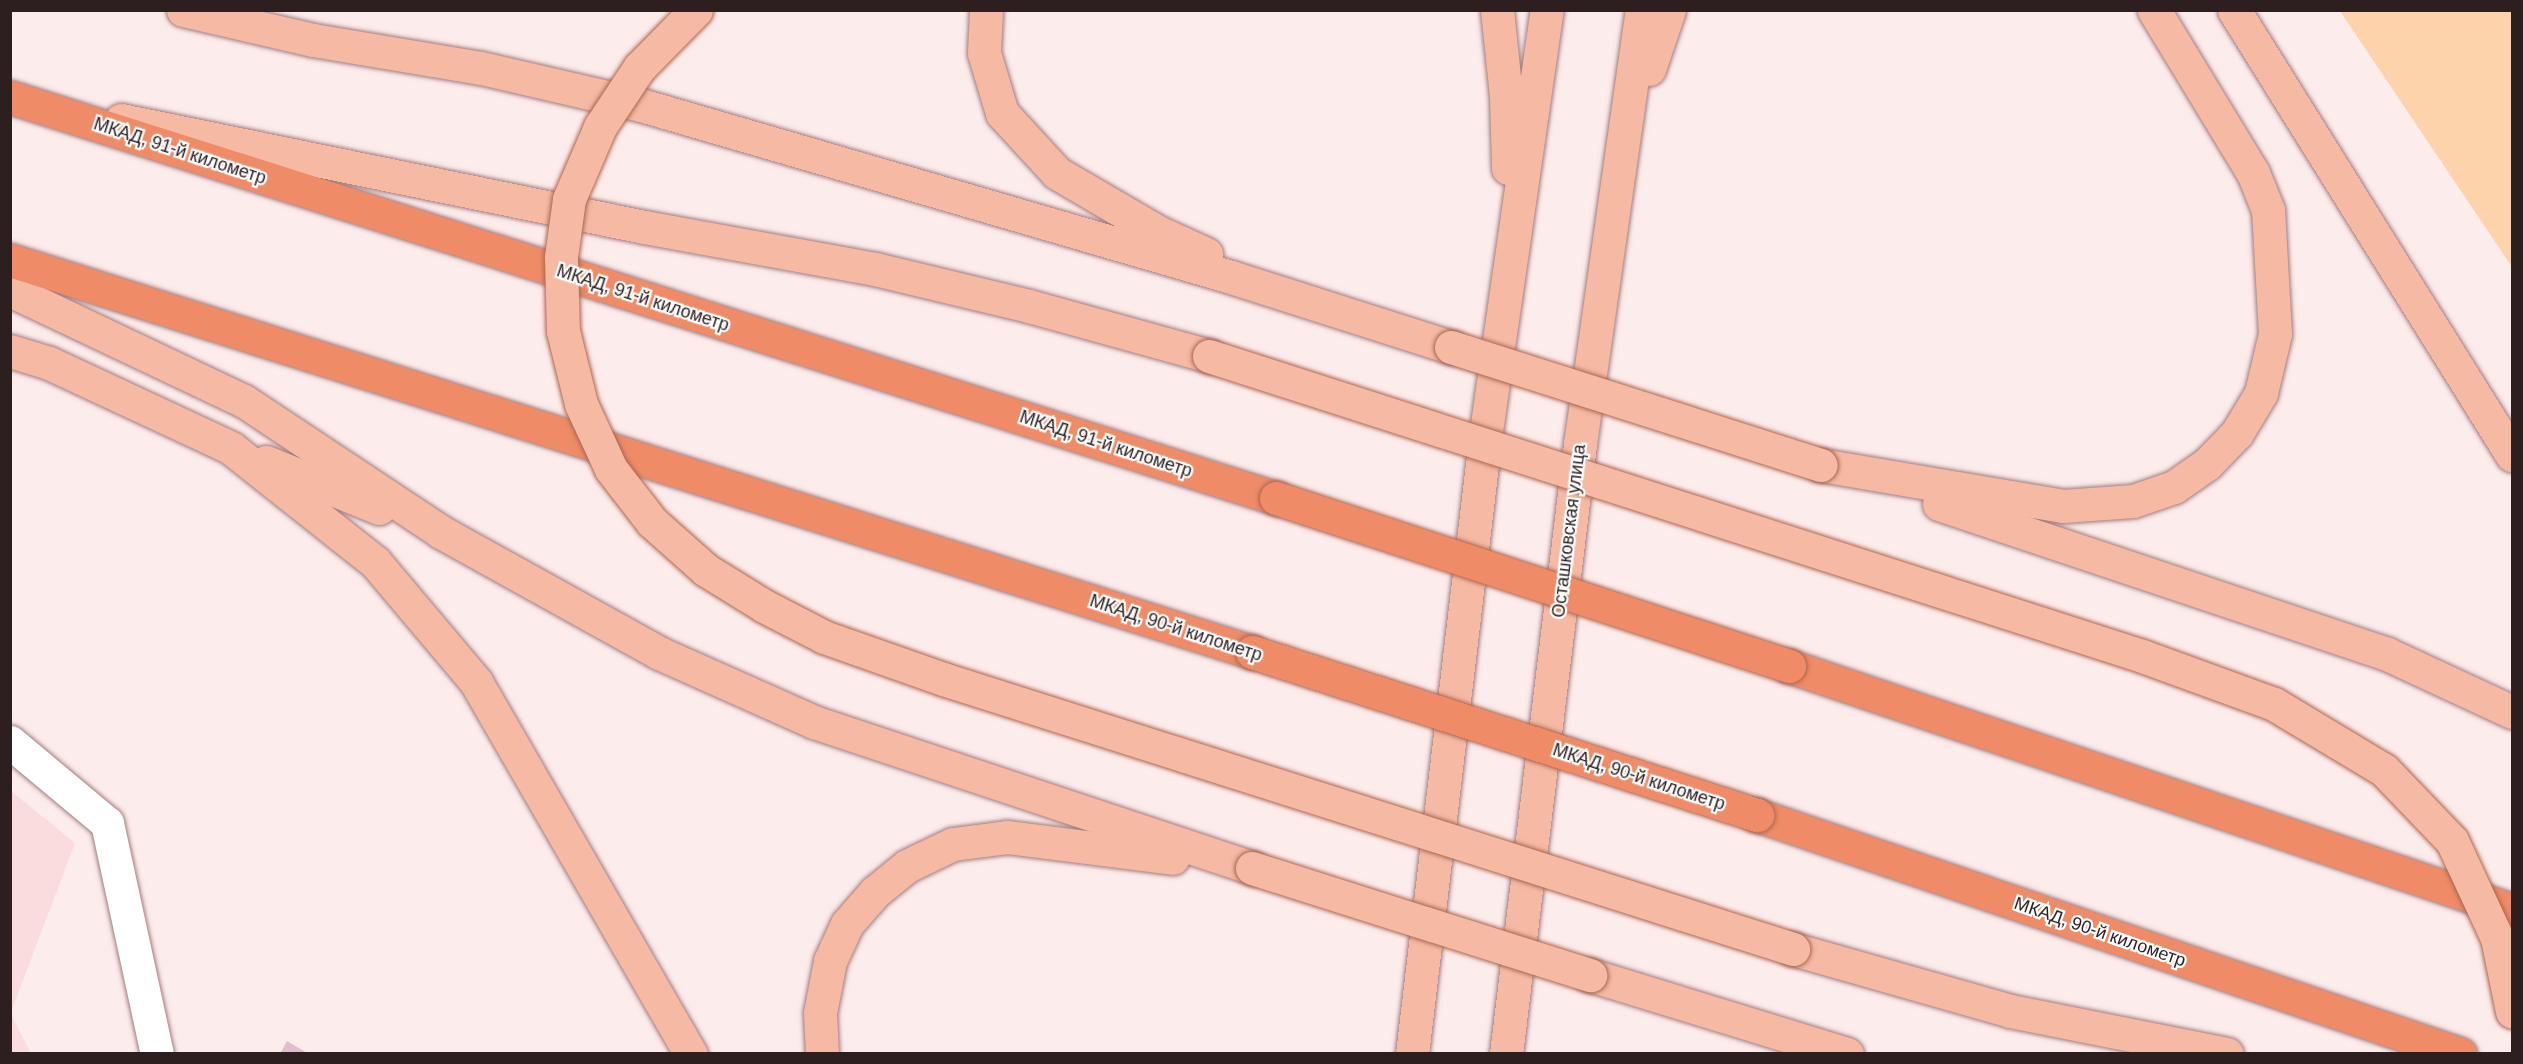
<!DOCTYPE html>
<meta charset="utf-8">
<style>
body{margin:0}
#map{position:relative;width:2523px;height:1064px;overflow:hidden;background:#fdecec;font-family:Arial,sans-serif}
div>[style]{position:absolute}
.built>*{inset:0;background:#fbdcde}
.green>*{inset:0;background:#fcd3ab}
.building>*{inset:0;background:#e2bdce}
.roads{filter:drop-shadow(0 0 2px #a27c7e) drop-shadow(0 0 2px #a27c7e)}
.minor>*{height:33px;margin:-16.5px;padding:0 16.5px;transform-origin:16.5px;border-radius:16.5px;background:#fff}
.major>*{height:33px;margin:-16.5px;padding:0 16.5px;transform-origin:16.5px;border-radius:16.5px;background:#f5b9a4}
.highway>*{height:33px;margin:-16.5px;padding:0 16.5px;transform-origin:16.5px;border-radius:16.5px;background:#ef8b67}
.bridges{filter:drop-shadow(0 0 2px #ab654e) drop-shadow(0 0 2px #ab654e)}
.major-bridge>*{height:33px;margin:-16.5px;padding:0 16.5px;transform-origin:16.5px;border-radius:16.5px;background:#f5b9a4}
.highway-bridge>*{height:33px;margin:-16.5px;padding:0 16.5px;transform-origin:16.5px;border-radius:16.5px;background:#ef8b67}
span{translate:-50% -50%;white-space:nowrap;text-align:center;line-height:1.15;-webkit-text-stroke:4.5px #fff;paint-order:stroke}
.street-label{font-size:18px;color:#2d1e1f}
.frame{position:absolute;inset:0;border:12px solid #2d1e1f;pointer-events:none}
</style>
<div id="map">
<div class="built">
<div style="clip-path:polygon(11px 791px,75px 843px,11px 1012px)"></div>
<div style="clip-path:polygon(11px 1014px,31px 1053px,11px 1053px)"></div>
</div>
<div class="green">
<div style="clip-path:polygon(2340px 11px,2512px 11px,2512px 267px)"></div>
</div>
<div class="building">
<div style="clip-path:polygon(287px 1041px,309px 1054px,280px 1054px)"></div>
</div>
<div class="roads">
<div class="minor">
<div style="left:10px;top:742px;width:126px;rotate:39.9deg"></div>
<div style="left:107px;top:823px;width:236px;rotate:77.8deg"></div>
</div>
<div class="major">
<div style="left:183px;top:10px;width:133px;rotate:13deg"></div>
<div style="left:313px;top:40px;width:170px;rotate:9.5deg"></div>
<div style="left:481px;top:68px;width:164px;rotate:13deg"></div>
<div style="left:641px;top:105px;width:615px;rotate:16.25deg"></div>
<div style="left:1231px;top:277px;width:231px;rotate:17.7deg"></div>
<div style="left:986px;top:10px;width:43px;rotate:92.7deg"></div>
<div style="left:984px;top:53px;width:63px;rotate:73.3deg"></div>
<div style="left:1002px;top:113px;width:81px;rotate:47.5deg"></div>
<div style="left:1057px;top:173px;width:117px;rotate:30.3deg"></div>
<div style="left:1158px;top:232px;width:53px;rotate:24.6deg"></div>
<div style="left:1497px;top:10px;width:86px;rotate:84deg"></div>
<div style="left:1506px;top:96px;width:72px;rotate:88.4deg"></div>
<div style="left:2234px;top:10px;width:525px;rotate:58.01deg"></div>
<div style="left:1649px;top:69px;width:62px;rotate:-71.3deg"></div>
<div style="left:121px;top:120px;width:534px;rotate:11.56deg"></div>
<div style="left:644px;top:227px;width:235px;rotate:10.3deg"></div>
<div style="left:875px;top:269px;width:158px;rotate:13.5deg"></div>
<div style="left:1029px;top:306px;width:187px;rotate:15.5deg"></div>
<div style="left:10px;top:290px;width:259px;rotate:25.4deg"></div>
<div style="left:244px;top:401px;width:237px;rotate:33.6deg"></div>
<div style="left:441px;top:532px;width:249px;rotate:29deg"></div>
<div style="left:659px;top:653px;width:170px;rotate:24deg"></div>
<div style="left:814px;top:722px;width:462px;rotate:18.4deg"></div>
<div style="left:10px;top:351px;width:41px;rotate:17.1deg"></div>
<div style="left:49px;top:363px;width:201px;rotate:25deg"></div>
<div style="left:231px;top:448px;width:184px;rotate:38.4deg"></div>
<div style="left:375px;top:562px;width:157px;rotate:49.9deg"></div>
<div style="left:476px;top:682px;width:430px;rotate:60deg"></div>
<div style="left:266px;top:462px;width:122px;rotate:22.2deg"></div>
<div style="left:1821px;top:465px;width:245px;rotate:9.6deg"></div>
<div style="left:2063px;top:506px;width:70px;rotate:-4.1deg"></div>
<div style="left:2133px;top:501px;width:43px;rotate:-18.9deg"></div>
<div style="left:2174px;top:487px;width:40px;rotate:-34.9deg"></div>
<div style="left:2207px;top:464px;width:43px;rotate:-45.9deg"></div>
<div style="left:2237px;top:433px;width:47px;rotate:-59deg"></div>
<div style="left:2261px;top:393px;width:61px;rotate:-76.7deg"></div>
<div style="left:2275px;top:334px;width:124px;rotate:-93.2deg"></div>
<div style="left:2268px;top:210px;width:40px;rotate:-112deg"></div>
<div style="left:2253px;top:173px;width:191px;rotate:-121.3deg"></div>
<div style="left:1939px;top:504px;width:472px;rotate:18.5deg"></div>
<div style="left:2387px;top:654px;width:138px;rotate:24.9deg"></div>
<div style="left:1793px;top:949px;width:226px;rotate:15.9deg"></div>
<div style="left:2010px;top:1011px;width:221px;rotate:11.2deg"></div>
<div style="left:1590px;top:975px;width:269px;rotate:17.1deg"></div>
<div style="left:822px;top:1054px;width:41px;rotate:-92.8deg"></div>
<div style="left:820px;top:1013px;width:53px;rotate:-79.1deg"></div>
<div style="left:830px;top:961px;width:41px;rotate:-65.3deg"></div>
<div style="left:847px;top:924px;width:43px;rotate:-48.8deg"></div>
<div style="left:875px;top:892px;width:41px;rotate:-39.1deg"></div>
<div style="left:907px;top:866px;width:51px;rotate:-25.6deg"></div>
<div style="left:953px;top:844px;width:54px;rotate:-7.4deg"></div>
<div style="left:1007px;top:837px;width:167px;rotate:7.2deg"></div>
<div style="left:1412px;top:1054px;width:627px;rotate:-83.23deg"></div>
<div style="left:1486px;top:431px;width:425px;rotate:-81.8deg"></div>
<div style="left:1506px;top:1054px;width:614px;rotate:-83.08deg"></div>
<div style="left:1580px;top:444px;width:438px;rotate:-81.9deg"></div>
</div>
<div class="highway">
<div style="left:10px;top:97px;width:1328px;rotate:17.58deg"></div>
<div style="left:10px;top:260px;width:1302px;rotate:17.52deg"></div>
<div style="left:1789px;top:666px;width:763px;rotate:18.65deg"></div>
<div style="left:1757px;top:815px;width:743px;rotate:18.78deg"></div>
</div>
</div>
<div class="bridges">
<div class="major-bridge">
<div style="left:696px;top:10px;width:81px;rotate:134.5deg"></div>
<div style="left:639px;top:68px;width:71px;rotate:123.5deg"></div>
<div style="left:600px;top:127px;width:78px;rotate:113.3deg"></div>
<div style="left:569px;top:199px;width:59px;rotate:97.9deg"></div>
<div style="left:561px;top:257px;width:74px;rotate:88.5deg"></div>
<div style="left:563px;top:331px;width:75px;rotate:76.1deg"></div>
<div style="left:581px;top:404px;width:72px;rotate:65.2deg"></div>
<div style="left:611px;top:469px;width:67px;rotate:52.3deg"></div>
<div style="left:652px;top:522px;width:72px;rotate:41.6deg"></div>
<div style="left:706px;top:570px;width:68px;rotate:31.8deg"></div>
<div style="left:764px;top:606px;width:68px;rotate:27.3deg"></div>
<div style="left:824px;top:637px;width:126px;rotate:19.4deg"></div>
<div style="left:943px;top:679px;width:892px;rotate:17.62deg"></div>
<div style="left:1451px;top:347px;width:388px;rotate:17.7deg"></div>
<div style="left:1209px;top:356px;width:980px;rotate:17.82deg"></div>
<div style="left:2142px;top:656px;width:140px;rotate:20deg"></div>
<div style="left:2274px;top:704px;width:128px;rotate:31deg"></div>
<div style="left:2384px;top:770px;width:98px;rotate:46.2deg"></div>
<div style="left:2452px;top:841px;width:107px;rotate:65.1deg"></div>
<div style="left:2497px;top:938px;width:75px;rotate:78.4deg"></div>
<div style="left:1252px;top:868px;width:355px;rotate:17.6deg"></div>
</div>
<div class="highway-bridge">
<div style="left:1276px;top:498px;width:540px;rotate:18.13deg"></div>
<div style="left:1252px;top:652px;width:531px;rotate:17.89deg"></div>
</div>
</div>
<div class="street-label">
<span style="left:180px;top:151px;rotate:18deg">МКАД, 91-й километр</span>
<span style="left:643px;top:298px;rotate:18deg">МКАД, 91-й километр</span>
<span style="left:1106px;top:444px;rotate:18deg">МКАД, 91-й километр</span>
<span style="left:1569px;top:531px;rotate:-83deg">Осташковская улица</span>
<span style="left:1176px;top:628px;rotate:18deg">МКАД, 90-й километр</span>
<span style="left:1639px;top:777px;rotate:18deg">МКАД, 90-й километр</span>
<span style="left:2100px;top:932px;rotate:19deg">МКАД, 90-й километр</span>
</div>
<div class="frame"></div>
</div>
